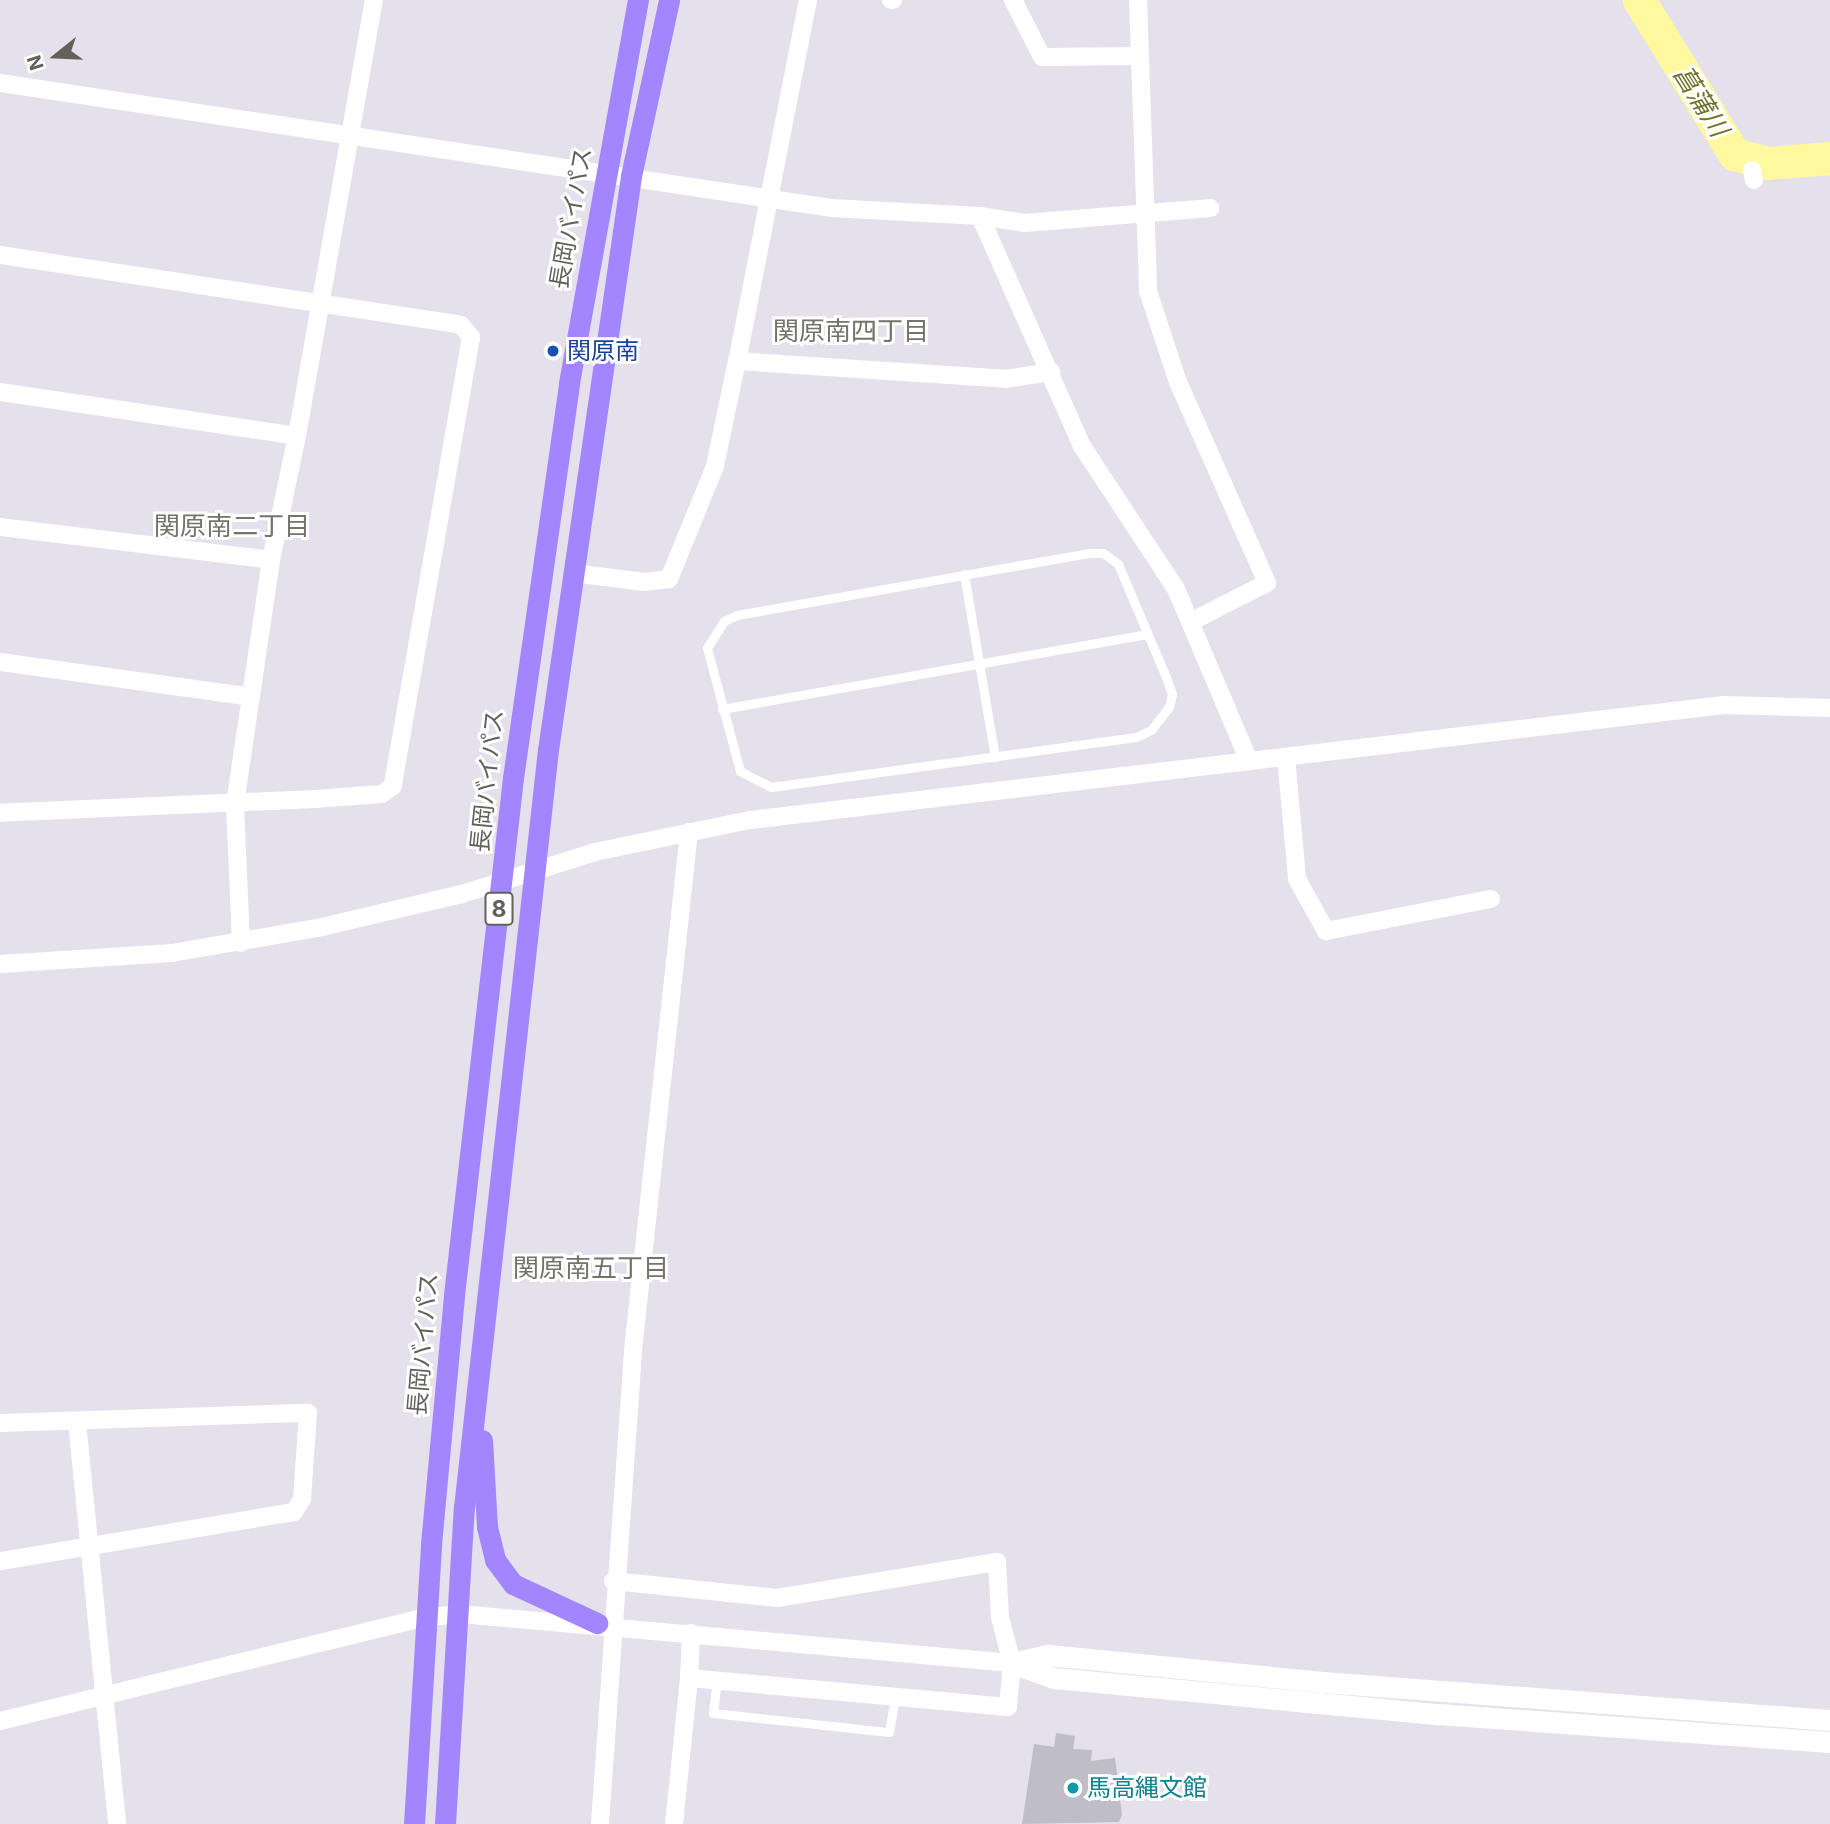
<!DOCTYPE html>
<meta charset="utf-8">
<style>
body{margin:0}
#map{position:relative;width:1830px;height:1824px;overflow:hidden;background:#e4e0ec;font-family:Inter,"Noto Sans JP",sans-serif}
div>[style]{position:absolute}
.river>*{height:33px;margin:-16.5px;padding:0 16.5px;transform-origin:16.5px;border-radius:16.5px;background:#fff89e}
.building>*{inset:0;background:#bfbdc7}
.lane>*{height:9px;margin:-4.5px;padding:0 4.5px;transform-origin:4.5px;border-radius:4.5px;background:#fff}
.street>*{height:18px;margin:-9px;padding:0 9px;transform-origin:9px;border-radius:9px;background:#fff}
.secondary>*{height:21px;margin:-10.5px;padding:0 10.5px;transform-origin:10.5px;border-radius:10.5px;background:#fff}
.highway>*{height:21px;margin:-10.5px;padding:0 10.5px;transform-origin:10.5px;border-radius:10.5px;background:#a386fe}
.dots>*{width:19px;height:19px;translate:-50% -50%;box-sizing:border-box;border:4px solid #fff;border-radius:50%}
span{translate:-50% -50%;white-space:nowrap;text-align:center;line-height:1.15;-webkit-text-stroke:6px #fff;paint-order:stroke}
.shield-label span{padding:2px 5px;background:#fff;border:2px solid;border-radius:5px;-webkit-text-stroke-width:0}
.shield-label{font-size:23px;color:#616259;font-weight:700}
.street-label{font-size:24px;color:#616259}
.transit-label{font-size:24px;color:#164399}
.left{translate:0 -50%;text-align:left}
.culture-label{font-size:24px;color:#0d838f}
.water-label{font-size:26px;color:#72732b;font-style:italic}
.neighbourhood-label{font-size:26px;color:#74746a}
.north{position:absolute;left:21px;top:21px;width:70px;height:70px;-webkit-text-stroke:5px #fff;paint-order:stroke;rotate:252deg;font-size:19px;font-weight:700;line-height:28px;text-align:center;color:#616259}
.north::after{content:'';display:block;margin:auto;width:24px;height:32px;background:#616259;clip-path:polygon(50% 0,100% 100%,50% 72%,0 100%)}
</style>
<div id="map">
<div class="river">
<div style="left:1639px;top:0;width:181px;rotate:58.3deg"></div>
<div style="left:1734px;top:154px;width:34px;rotate:15deg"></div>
<div style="left:1767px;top:163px;width:63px;rotate:-4.5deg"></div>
</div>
<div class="building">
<div style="clip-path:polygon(1056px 1733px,1075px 1736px,1073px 1749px,1092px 1750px,1091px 1761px,1115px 1758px,1122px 1815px,1119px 1822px,1022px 1824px,1034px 1744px,1054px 1747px)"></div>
</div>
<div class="lane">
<div style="left:1090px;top:553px;width:13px"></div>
<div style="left:1103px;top:553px;width:19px;rotate:36deg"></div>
<div style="left:1118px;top:564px;width:123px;rotate:67deg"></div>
<div style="left:1166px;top:677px;width:18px;rotate:71deg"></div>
<div style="left:1172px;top:694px;width:13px;rotate:103deg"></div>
<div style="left:1169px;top:707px;width:29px;rotate:128deg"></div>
<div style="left:1151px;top:730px;width:17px;rotate:155deg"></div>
<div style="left:1136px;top:737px;width:368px;rotate:172.2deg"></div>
<div style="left:771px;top:787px;width:35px;rotate:-153deg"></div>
<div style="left:740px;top:771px;width:127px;rotate:-105deg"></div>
<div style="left:707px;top:648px;width:32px;rotate:-58deg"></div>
<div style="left:724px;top:621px;width:14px;rotate:-25deg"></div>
<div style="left:737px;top:615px;width:358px;rotate:-10deg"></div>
<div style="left:964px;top:574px;width:186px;rotate:80.4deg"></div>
<div style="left:722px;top:709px;width:432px;rotate:-10deg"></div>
<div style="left:717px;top:1680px;width:33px;rotate:97deg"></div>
<div style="left:713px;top:1713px;width:177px;rotate:6.2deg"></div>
<div style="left:889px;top:1732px;width:36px;rotate:-80deg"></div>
</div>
<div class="street">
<div style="left:808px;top:0;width:368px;rotate:101.1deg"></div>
<div style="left:737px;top:361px;width:269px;rotate:3.8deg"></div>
<div style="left:1005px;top:379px;width:47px;rotate:-8.7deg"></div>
<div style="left:891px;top:0;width:2px"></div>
<div style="left:1013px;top:0;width:64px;rotate:63deg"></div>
<div style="left:1042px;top:57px;width:98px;rotate:-0.6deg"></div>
<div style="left:1138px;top:0;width:291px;rotate:88deg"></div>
<div style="left:1148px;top:291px;width:96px;rotate:71.8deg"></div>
<div style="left:1178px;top:382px;width:220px;rotate:66.1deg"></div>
<div style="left:1267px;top:583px;width:86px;rotate:153.1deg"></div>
<div style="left:0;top:83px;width:840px;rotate:8.55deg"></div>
<div style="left:831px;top:208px;width:149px;rotate:3.1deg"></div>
<div style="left:980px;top:216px;width:46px;rotate:8.8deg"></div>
<div style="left:1025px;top:223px;width:186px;rotate:-4.6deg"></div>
<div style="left:1752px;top:170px;width:10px;rotate:79deg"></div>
<div style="left:980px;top:216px;width:252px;rotate:66.1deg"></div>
<div style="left:1082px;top:446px;width:171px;rotate:56.7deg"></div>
<div style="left:1176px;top:589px;width:187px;rotate:67deg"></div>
<div style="left:0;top:255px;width:466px;rotate:8.6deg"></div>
<div style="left:461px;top:325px;width:16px;rotate:50deg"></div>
<div style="left:471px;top:337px;width:456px;rotate:99.9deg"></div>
<div style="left:393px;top:786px;width:14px;rotate:144deg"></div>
<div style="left:382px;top:794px;width:67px;rotate:175.7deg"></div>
<div style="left:315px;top:799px;width:315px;rotate:177.5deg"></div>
<div style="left:0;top:392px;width:300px;rotate:8.4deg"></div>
<div style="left:0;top:527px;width:273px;rotate:6.9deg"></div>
<div style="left:573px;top:573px;width:72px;rotate:7.2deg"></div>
<div style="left:644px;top:582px;width:25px;rotate:-7deg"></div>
<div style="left:669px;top:579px;width:122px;rotate:-67.8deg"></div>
<div style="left:715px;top:466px;width:107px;rotate:-78.2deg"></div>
<div style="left:0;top:662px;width:253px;rotate:7.9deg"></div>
<div style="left:1286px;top:757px;width:122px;rotate:84.8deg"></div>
<div style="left:1297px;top:879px;width:60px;rotate:60.9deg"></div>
<div style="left:1326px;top:931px;width:168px;rotate:-11deg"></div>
<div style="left:241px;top:943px;width:139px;rotate:-92.5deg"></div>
<div style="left:235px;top:804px;width:247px;rotate:-81.6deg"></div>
<div style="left:271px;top:560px;width:127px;rotate:-78.2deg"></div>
<div style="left:297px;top:436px;width:443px;rotate:-80deg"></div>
<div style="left:0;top:964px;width:172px;rotate:-3.7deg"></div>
<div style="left:172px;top:953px;width:152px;rotate:-9.8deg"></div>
<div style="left:322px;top:927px;width:144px;rotate:-13.3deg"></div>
<div style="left:462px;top:894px;width:139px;rotate:-17.5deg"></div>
<div style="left:595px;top:852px;width:158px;rotate:-11.7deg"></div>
<div style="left:750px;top:820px;width:981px;rotate:-6.73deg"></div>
<div style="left:1724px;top:705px;width:106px;rotate:1.6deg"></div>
<div style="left:77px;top:1422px;width:404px;rotate:84.3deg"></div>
<div style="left:0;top:1423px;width:308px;rotate:-1.9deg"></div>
<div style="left:308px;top:1413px;width:86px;rotate:94deg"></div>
<div style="left:302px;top:1499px;width:15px;rotate:122deg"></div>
<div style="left:294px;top:1512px;width:298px;rotate:170.5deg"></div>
<div style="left:613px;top:1581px;width:165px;rotate:5.9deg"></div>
<div style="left:777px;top:1598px;width:223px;rotate:-9.3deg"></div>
<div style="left:997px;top:1562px;width:55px;rotate:86.9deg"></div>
<div style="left:1000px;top:1617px;width:48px;rotate:75.4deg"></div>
<div style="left:1012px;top:1663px;width:44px;rotate:95.2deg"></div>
<div style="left:1008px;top:1707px;width:320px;rotate:-174.8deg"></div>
<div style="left:689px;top:1678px;width:45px;rotate:-87.5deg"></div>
<div style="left:0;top:1721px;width:440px;rotate:-13.7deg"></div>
<div style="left:428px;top:1617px;width:32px;rotate:-5deg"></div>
<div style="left:460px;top:1614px;width:554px;rotate:5.07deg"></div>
<div style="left:600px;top:1824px;width:475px;rotate:-86deg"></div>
<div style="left:633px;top:1350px;width:521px;rotate:-83.83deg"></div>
<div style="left:674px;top:1824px;width:147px;rotate:-84.1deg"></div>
</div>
<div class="secondary">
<div style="left:1012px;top:1663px;width:45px;rotate:19.7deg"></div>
<div style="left:1054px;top:1678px;width:386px;rotate:5.4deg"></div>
<div style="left:1438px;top:1714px;width:393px;rotate:4.1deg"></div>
<div style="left:1012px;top:1663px;width:37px;rotate:-13deg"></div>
<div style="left:1048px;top:1655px;width:276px;rotate:5.6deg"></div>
<div style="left:1323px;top:1682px;width:508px;rotate:4.29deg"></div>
</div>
<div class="highway">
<div style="left:482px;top:1440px;width:87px;rotate:86.7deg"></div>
<div style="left:487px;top:1527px;width:34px;rotate:76deg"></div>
<div style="left:495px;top:1560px;width:30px;rotate:53deg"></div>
<div style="left:513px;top:1584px;width:93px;rotate:24.9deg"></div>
<div style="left:414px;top:1824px;width:281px;rotate:-86.5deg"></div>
<div style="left:431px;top:1544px;width:250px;rotate:-84.7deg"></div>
<div style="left:454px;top:1295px;width:520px;rotate:-83.49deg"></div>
<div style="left:513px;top:778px;width:399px;rotate:-81.9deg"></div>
<div style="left:569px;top:383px;width:389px;rotate:-79.8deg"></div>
<div style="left:445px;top:1824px;width:317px;rotate:-86.6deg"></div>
<div style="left:464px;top:1508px;width:763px;rotate:-83.68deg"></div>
<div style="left:548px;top:750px;width:580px;rotate:-81.77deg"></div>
<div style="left:631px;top:176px;width:180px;rotate:-77.8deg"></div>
</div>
<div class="dots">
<div style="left:553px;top:351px;background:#1a4fb4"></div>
<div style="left:1073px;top:1788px;background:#0f9aa8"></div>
</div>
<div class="shield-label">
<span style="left:499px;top:909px">8</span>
</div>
<div class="street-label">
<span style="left:571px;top:218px;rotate:-80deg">長岡バイパス</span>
<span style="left:487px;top:781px;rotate:-84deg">長岡バイパス</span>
<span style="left:423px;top:1344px;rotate:-85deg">長岡バイパス</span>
</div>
<div class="transit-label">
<span class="left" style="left:567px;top:351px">関原南</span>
</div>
<div class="culture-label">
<span class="left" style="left:1087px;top:1788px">馬高縄文館</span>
</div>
<div class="water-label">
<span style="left:1701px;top:101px;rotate:58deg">菖蒲川</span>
</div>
<div class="neighbourhood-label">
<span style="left:851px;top:331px">関原南四丁目</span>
<span style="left:232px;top:526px">関原南二丁目</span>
<span style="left:591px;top:1268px">関原南五丁目</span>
</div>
<div class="north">N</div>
</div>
